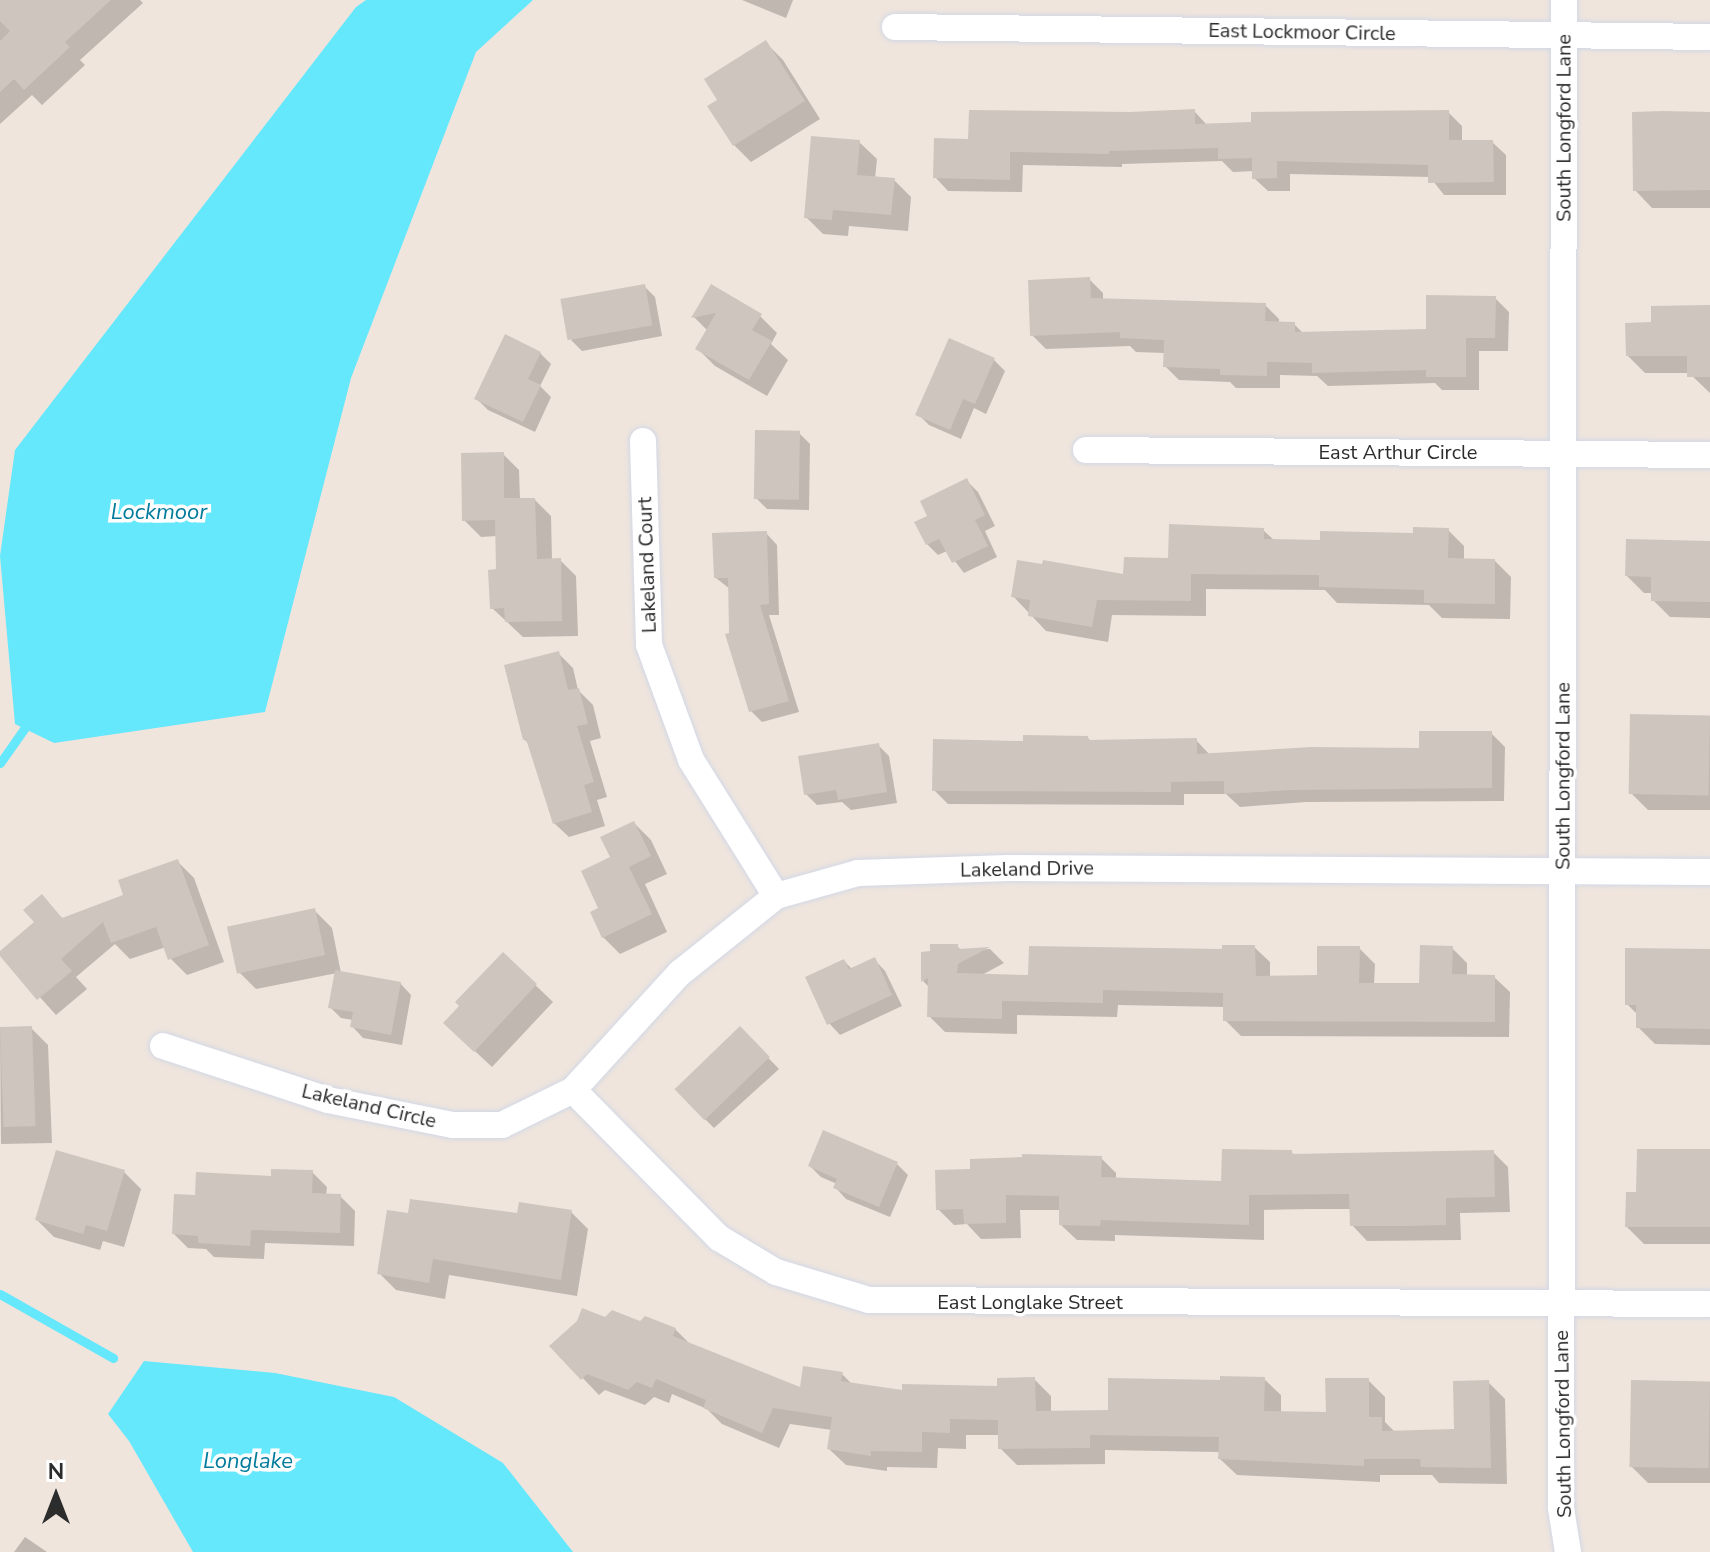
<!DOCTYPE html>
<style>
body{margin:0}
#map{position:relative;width:1710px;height:1552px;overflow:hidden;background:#efe5dd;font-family:"Nunito Sans",sans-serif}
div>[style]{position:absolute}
.water>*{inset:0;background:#65e7fc}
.shadow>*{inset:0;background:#0003}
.stream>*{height:9px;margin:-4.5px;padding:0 4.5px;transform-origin:4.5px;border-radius:4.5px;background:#65e7fc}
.building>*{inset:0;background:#cec6be;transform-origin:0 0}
.roads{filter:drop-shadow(0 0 2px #d2d8e6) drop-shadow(0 0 2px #d2d8e6)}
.minor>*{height:26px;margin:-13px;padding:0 13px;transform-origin:13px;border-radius:13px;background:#fff}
span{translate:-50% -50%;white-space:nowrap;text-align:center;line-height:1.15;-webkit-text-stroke:7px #fff;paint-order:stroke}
.street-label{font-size:20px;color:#2c2c2c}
.water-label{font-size:22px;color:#027b9c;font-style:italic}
.north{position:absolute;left:16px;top:1456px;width:80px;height:80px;-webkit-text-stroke:6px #fff;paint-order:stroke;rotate:0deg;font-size:22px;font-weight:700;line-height:32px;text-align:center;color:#2c2c2c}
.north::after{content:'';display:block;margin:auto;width:28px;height:36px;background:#2c2c2c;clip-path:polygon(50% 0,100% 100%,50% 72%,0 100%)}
</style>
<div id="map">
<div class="water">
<div style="clip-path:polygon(366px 0,533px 0,476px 52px,351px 378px,265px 712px,54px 743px,15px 724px,0 556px,15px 450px,356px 7px)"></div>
<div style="clip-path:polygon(144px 1361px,275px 1373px,394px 1397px,503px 1463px,573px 1552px,193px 1552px,129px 1441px,108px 1414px)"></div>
</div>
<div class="shadow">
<div style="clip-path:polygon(4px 0,140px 0,143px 3px,80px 60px,85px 65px,42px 105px,32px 95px,0 124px,0 3px)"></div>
<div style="clip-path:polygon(742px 0,793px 0,786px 18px)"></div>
<div style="clip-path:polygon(766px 43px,783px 60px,820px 119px,751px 162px,734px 145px,720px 100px)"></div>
<div style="clip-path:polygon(1194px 111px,1207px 125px,1448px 112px,1462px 126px,1462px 142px,1492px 142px,1506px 155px,1506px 195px,1444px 195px,1430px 177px,1290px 174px,1290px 191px,1268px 191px,1254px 178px,1254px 171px,1233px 172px,1222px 161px,1122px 164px,1122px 167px,1023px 165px,1022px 192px,948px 191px,935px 177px,970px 141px,1129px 114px)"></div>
<div style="clip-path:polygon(1710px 115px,1710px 208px,1652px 208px,1635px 190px)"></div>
<div style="clip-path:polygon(859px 142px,877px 159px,875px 179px,894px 180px,911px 197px,908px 231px,849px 226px,848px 236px,823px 234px,806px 217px)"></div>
<div style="clip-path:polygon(1089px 279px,1103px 293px,1103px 301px,1265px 305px,1279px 319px,1279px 324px,1294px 324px,1304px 334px,1428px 331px,1495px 298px,1509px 312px,1508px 351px,1479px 351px,1479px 390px,1442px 390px,1435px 383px,1328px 386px,1317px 376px,1280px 375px,1280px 388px,1236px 388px,1230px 382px,1179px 380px,1165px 366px,1165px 353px,1136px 352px,1130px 346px,1046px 349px,1032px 335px)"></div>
<div style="clip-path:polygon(644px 286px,655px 297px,662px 336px,582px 351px,571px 340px)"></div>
<div style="clip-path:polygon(711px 287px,760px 316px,777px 333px,771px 344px,788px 360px,767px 396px,715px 366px,698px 349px,708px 331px,694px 317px)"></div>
<div style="clip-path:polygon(1710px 307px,1710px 393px,1689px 373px,1645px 373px,1628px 356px,1653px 324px)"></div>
<div style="clip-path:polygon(540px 353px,551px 364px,540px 386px,551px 397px,535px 432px,488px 410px,477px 399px)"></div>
<div style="clip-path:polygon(994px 360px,1005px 371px,986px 414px,974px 408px,961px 439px,929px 425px,918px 414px)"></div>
<div style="clip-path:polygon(799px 433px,810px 444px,809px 510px,767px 509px,756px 498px)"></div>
<div style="clip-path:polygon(503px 454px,519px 470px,520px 500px,535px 500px,551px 516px,552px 560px,560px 560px,576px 576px,578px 636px,523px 637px,492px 608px,498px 571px,497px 536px,481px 537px,464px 520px)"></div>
<div style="clip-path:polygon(967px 481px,978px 492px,995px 526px,985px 531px,997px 557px,964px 573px,947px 551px,938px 555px,927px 544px,930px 517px)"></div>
<div style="clip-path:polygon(1263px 530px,1275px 541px,1322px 542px,1448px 530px,1464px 546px,1464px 560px,1495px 561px,1511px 577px,1510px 619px,1442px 618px,1429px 605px,1337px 603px,1325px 590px,1206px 589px,1206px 616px,1112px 615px,1108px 642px,1046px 631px,1013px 596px,1125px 576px)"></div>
<div style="clip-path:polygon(766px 533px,777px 545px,779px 615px,769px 615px,799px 712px,762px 722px,751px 711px,731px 635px,730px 589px,716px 578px)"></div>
<div style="clip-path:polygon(1710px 543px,1710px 618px,1670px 617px,1653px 600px,1653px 593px,1644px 593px,1627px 576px)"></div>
<div style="clip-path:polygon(558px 653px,573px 668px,578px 690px,593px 705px,601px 738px,590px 741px,607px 797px,597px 800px,605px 826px,569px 837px,554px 823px,529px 744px,524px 739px)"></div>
<div style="clip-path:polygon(1710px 717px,1710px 810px,1648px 810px,1631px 793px)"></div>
<div style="clip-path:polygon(1491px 733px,1505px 747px,1504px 801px,1306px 802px,1240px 807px,1226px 794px,1184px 794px,1184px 805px,948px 804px,934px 790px,1025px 743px,1088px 738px,1091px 742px,1196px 740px,1210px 755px,1421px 750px)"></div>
<div style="clip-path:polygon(878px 745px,889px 756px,897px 803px,851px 810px,842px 802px,817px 805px,806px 794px)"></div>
<div style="clip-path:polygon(634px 823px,651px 840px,667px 874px,645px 884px,667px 932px,620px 954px,603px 937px,601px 909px,613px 858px)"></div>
<div style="clip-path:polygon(177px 861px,194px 878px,224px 962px,187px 975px,170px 958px,166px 947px,130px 959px,115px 944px,76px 977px,87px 989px,56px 1015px,0 953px,37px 922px,42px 897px,63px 919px,126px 897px)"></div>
<div style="clip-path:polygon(315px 911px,332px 928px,341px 973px,400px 983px,411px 995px,402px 1045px,363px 1038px,352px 1026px,353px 1020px,341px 1018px,330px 1007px,337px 973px,256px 989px,239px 972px)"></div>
<div style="clip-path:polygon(957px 946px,962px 951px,990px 949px,1004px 963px,980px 976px,1030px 977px,1254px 947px,1270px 962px,1270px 978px,1319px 976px,1359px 948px,1375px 964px,1374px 985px,1421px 985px,1452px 948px,1467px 963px,1467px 976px,1494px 977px,1510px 992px,1509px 1037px,1241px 1036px,1225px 1020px,1225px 1007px,1118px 1005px,1117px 1017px,1017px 1015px,1017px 1034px,945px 1032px,929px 1016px,930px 988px,923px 981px)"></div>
<div style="clip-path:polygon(1710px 951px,1710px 1045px,1655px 1044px,1638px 1027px,1638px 1015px,1627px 1004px)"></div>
<div style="clip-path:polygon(503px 954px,553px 1002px,492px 1067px,463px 1040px)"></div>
<div style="clip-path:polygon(874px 959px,885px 971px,902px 1006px,840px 1035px,829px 1023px,844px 961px,852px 969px)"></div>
<div style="clip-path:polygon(31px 1028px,48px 1045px,52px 1143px,1px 1144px,0 1029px)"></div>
<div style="clip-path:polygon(740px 1028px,779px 1069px,714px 1128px,703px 1117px)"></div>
<div style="clip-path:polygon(1291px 1152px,1296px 1156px,1493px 1152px,1508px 1167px,1510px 1212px,1460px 1213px,1461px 1240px,1367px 1241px,1352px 1225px,1351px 1209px,1309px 1209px,1264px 1210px,1264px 1240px,1115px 1235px,1115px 1241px,1077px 1240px,1061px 1225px,1061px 1210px,1020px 1210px,1021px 1238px,981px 1239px,967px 1224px,954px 1225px,938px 1209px,1101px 1158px,1116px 1173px,1116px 1180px,1223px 1184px)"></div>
<div style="clip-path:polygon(1710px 1152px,1710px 1244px,1644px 1244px,1627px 1227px,1638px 1194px)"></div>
<div style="clip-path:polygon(897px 1164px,908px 1175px,890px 1217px,846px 1199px,835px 1187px,837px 1184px,821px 1177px,810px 1166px)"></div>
<div style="clip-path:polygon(124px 1172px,141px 1189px,124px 1247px,103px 1241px,100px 1250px,54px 1237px,37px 1220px)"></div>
<div style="clip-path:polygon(312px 1172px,327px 1187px,326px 1196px,340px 1196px,355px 1211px,354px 1246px,265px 1243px,264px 1259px,214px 1257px,206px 1249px,188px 1248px,174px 1234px,197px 1198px,273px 1178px)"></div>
<div style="clip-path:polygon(571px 1212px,588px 1229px,577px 1296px,449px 1275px,445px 1299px,396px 1290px,379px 1273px,409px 1216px)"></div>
<div style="clip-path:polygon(606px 1319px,675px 1329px,691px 1345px,802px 1389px,842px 1374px,853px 1385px,904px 1393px,999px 1388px,1034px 1379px,1051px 1396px,1051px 1413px,1110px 1412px,1222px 1382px,1264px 1379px,1281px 1395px,1281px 1413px,1328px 1414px,1368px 1380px,1385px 1397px,1385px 1422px,1395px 1432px,1456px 1431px,1488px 1382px,1505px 1399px,1507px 1484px,1439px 1483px,1432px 1475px,1380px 1475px,1380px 1482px,1237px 1475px,1220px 1459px,1220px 1452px,1105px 1450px,1105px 1464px,1017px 1465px,1000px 1448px,1000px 1435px,966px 1435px,966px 1449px,938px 1448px,937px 1468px,887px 1467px,887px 1471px,846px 1465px,829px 1449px,832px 1430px,790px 1424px,779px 1448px,722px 1424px,707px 1409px,672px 1394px,669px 1403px,654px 1397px,645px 1405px,605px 1390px,599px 1395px,552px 1346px)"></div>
<div style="clip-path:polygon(1710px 1382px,1710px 1483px,1648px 1483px,1631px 1466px)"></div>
<div style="clip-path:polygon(25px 1537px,47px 1552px,14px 1552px)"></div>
</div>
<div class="stream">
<div style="left:0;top:763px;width:42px;rotate:-54.8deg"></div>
<div style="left:0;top:1294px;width:130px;rotate:29.5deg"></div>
</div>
<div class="building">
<div style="clip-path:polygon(0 0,111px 0,65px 42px,70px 47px,24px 90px,14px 79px,0 92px,0 41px,10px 31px,0 21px)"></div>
<div style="clip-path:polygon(766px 40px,805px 101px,733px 146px,707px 106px,717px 100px,704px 79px)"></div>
<div style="clip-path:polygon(1195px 109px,1195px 124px,1251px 122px,1251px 112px,1449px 110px,1449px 140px,1493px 140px,1494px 182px,1428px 183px,1428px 165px,1277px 161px,1277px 178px,1252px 179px,1252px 158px,1218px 159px,1218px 148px,1109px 151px,1109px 154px,1010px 152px,1010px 180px,933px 178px,934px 138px,968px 139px,969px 110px,1129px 112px)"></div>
<div style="clip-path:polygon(1663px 111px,1710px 112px,1710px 190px,1633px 191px,1632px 112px)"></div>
<div style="clip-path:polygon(811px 136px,860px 140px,857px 175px,895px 178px,891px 215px,833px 210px,832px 220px,804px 218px)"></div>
<div style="clip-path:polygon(1090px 277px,1091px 298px,1266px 303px,1265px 321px,1295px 322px,1295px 332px,1426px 329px,1426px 295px,1496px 296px,1495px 338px,1466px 338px,1466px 377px,1426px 377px,1426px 370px,1312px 373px,1312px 363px,1267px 362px,1267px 376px,1220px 375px,1220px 369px,1163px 367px,1164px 340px,1120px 338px,1120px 332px,1030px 336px,1028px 280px)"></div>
<div style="left:645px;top:284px;width:42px;height:86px;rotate:80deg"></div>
<div style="clip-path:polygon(711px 284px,762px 314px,752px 330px,772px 341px,749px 380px,695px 349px,716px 313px,691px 318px)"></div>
<div style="clip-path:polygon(1710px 305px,1710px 377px,1687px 377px,1687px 356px,1626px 356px,1625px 323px,1651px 322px,1651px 306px)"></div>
<div style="clip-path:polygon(505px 334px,541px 352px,528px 379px,541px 385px,523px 422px,474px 399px)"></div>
<div style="clip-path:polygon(949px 338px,995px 358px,975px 404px,963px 399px,950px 430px,915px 415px)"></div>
<div style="left:755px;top:430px;width:45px;height:69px;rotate:1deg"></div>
<div style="clip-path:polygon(504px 452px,504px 498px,535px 498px,537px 559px,561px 558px,562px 621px,505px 622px,504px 608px,490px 609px,488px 570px,496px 569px,495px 520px,462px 521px,461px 453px)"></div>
<div style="clip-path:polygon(967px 478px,985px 515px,975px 520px,988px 546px,952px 563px,939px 539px,926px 545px,914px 522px,927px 516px,920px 501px)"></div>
<div style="clip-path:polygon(1169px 524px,1264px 528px,1264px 539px,1320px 540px,1320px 531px,1413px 533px,1413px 527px,1449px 528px,1448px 558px,1495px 559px,1495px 604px,1424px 603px,1424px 590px,1319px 587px,1319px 575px,1191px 574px,1191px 601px,1097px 600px,1092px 627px,1028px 616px,1030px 600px,1011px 597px,1017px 560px,1042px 564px,1043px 560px,1123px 574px,1124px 557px,1168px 558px)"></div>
<div style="clip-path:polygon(767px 531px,769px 604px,760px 605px,789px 701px,749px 712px,725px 634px,729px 633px,728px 578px,714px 578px,712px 533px)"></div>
<div style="clip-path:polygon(1626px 539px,1710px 541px,1710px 602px,1651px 601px,1651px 577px,1625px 576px)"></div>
<div style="clip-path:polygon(559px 651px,568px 690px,579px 688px,588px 724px,577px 726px,594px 782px,584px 785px,592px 812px,553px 824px,526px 739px,523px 740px,504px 665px)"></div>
<div style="left:1630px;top:714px;width:80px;height:80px;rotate:1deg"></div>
<div style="clip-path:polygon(1419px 731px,1492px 731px,1492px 788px,1292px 790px,1224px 794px,1224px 781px,1171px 782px,1171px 792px,932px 791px,933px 739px,1023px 741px,1023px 735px,1088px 736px,1088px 740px,1197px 738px,1197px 754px,1311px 747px,1419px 748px)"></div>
<div style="clip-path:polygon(879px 743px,887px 792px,838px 800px,836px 790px,804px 795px,798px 756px)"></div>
<div style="clip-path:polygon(634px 821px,651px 856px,629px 867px,652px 914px,602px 938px,590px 912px,598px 908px,581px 871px,610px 857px,600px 837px)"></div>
<div style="clip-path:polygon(178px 859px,209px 945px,168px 960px,156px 927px,111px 943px,103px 922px,61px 959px,72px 971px,37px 1000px,0 956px,0 951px,34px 922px,23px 910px,42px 894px,62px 918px,123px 895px,118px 880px)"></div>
<div style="left:315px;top:908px;width:48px;height:90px;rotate:78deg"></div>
<div style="clip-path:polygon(930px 944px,958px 944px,958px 949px,990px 947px,958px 964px,957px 973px,1028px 975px,1029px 946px,1222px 949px,1222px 945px,1255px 945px,1256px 976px,1317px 975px,1317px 946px,1360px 946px,1359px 983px,1419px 983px,1420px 945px,1453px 946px,1452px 974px,1495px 975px,1495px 1022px,1223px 1021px,1223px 993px,1103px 990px,1103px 1003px,1002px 1001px,1002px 1019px,927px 1017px,928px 978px,921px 982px,921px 952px,930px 951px)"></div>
<div style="clip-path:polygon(1625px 948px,1710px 949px,1710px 1029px,1636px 1028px,1636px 1005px,1625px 1005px)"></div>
<div style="clip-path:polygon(503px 952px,537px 984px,474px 1052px,443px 1023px,459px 1006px,455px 1002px)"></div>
<div style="clip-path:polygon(875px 957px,892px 995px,827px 1025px,805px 977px,844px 959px,849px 969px)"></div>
<div style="clip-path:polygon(335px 970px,401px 982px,391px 1035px,350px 1027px,353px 1012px,328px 1008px)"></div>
<div style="left:32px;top:1026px;width:100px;height:32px;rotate:88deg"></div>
<div style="left:740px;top:1026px;width:43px;height:91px;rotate:46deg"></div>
<div style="clip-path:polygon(823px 1130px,898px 1162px,879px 1207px,833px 1188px,837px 1179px,808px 1166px)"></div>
<div style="clip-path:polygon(1222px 1149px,1292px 1150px,1292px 1154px,1494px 1150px,1495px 1197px,1446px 1198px,1446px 1225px,1408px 1226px,1350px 1226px,1349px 1194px,1249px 1195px,1249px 1225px,1101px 1220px,1100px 1226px,1059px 1225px,1059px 1196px,1006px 1195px,1006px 1223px,964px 1224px,963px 1209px,936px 1210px,935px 1170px,970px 1169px,970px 1159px,1022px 1157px,1022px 1154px,1102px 1156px,1101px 1177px,1221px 1181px)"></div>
<div style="clip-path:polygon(1637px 1149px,1710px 1149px,1710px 1227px,1625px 1227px,1626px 1192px,1636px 1192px)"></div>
<div style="clip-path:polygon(56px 1150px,125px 1170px,107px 1231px,86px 1225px,83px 1234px,35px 1220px)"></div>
<div style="clip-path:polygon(271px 1169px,313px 1170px,312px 1193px,341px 1194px,340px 1233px,251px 1230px,250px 1246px,198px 1243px,198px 1236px,172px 1234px,174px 1194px,195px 1195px,196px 1172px,271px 1176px)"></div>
<div style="clip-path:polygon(410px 1199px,517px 1213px,519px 1202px,572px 1210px,561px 1280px,433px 1259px,429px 1283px,377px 1274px,387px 1210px,408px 1213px)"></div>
<div style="clip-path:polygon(582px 1308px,605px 1317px,612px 1310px,640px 1321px,645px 1316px,676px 1328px,673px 1336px,800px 1387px,803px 1366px,843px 1372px,841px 1381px,902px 1390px,902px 1384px,997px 1386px,997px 1378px,1035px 1377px,1036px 1411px,1108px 1410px,1108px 1378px,1220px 1380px,1220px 1376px,1265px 1377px,1264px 1411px,1326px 1412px,1325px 1378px,1369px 1378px,1369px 1417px,1382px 1417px,1382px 1431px,1454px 1429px,1453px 1381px,1489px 1380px,1491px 1468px,1421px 1467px,1420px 1459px,1364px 1459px,1364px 1466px,1218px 1459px,1219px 1437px,1090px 1435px,1090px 1448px,998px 1449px,998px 1420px,950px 1419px,950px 1433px,922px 1432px,922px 1452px,871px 1451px,871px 1456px,827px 1449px,832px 1417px,773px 1408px,762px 1433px,703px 1408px,706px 1400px,656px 1379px,652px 1388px,637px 1382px,628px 1390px,587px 1374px,581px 1380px,549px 1346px,577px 1321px)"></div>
<div style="left:1631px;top:1380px;width:79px;height:87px;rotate:1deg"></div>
</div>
<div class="roads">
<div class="minor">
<div style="left:1564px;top:0;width:1508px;rotate:90.11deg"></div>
<div style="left:1561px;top:1508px;width:45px;rotate:81deg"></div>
<div style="left:895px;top:27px;width:815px;rotate:0.7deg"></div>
<div style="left:643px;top:441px;width:204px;rotate:88.3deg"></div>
<div style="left:649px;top:645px;width:122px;rotate:69.9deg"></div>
<div style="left:691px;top:760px;width:160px;rotate:58deg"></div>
<div style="left:1086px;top:450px;width:624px;rotate:0.46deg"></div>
<div style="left:163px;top:1046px;width:174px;rotate:18.1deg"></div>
<div style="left:328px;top:1100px;width:127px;rotate:11.3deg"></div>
<div style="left:453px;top:1125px;width:49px"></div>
<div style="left:502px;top:1125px;width:79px;rotate:-26.2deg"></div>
<div style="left:573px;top:1090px;width:159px;rotate:-47.6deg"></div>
<div style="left:680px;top:973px;width:123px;rotate:-38.7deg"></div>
<div style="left:776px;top:896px;width:85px;rotate:-15.7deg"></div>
<div style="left:858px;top:873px;width:150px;rotate:-1.9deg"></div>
<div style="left:1008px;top:868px;width:702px;rotate:0.33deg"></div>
<div style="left:573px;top:1090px;width:208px;rotate:45.4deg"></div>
<div style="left:719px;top:1238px;width:66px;rotate:30.8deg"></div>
<div style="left:776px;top:1272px;width:97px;rotate:16.8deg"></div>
<div style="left:869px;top:1300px;width:841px;rotate:0.27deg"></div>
</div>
</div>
<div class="street-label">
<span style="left:1302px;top:32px;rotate:1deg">East Lockmoor Circle</span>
<span style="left:1564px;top:128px;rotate:-90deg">South Longford Lane</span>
<span style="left:1398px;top:452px">East Arthur Circle</span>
<span style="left:647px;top:565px;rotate:-92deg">Lakeland Court</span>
<span style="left:1563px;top:776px;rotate:-90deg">South Longford Lane</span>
<span style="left:1027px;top:869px;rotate:-1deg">Lakeland Drive</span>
<span style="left:369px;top:1106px;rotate:13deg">Lakeland Circle</span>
<span style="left:1030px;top:1302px">East Longlake Street</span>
<span style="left:1563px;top:1424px;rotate:-91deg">South Longford Lane</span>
</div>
<div class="water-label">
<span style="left:159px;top:513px">Lockmoor</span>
<span style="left:248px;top:1462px">Longlake</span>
</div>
<div class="north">N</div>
</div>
